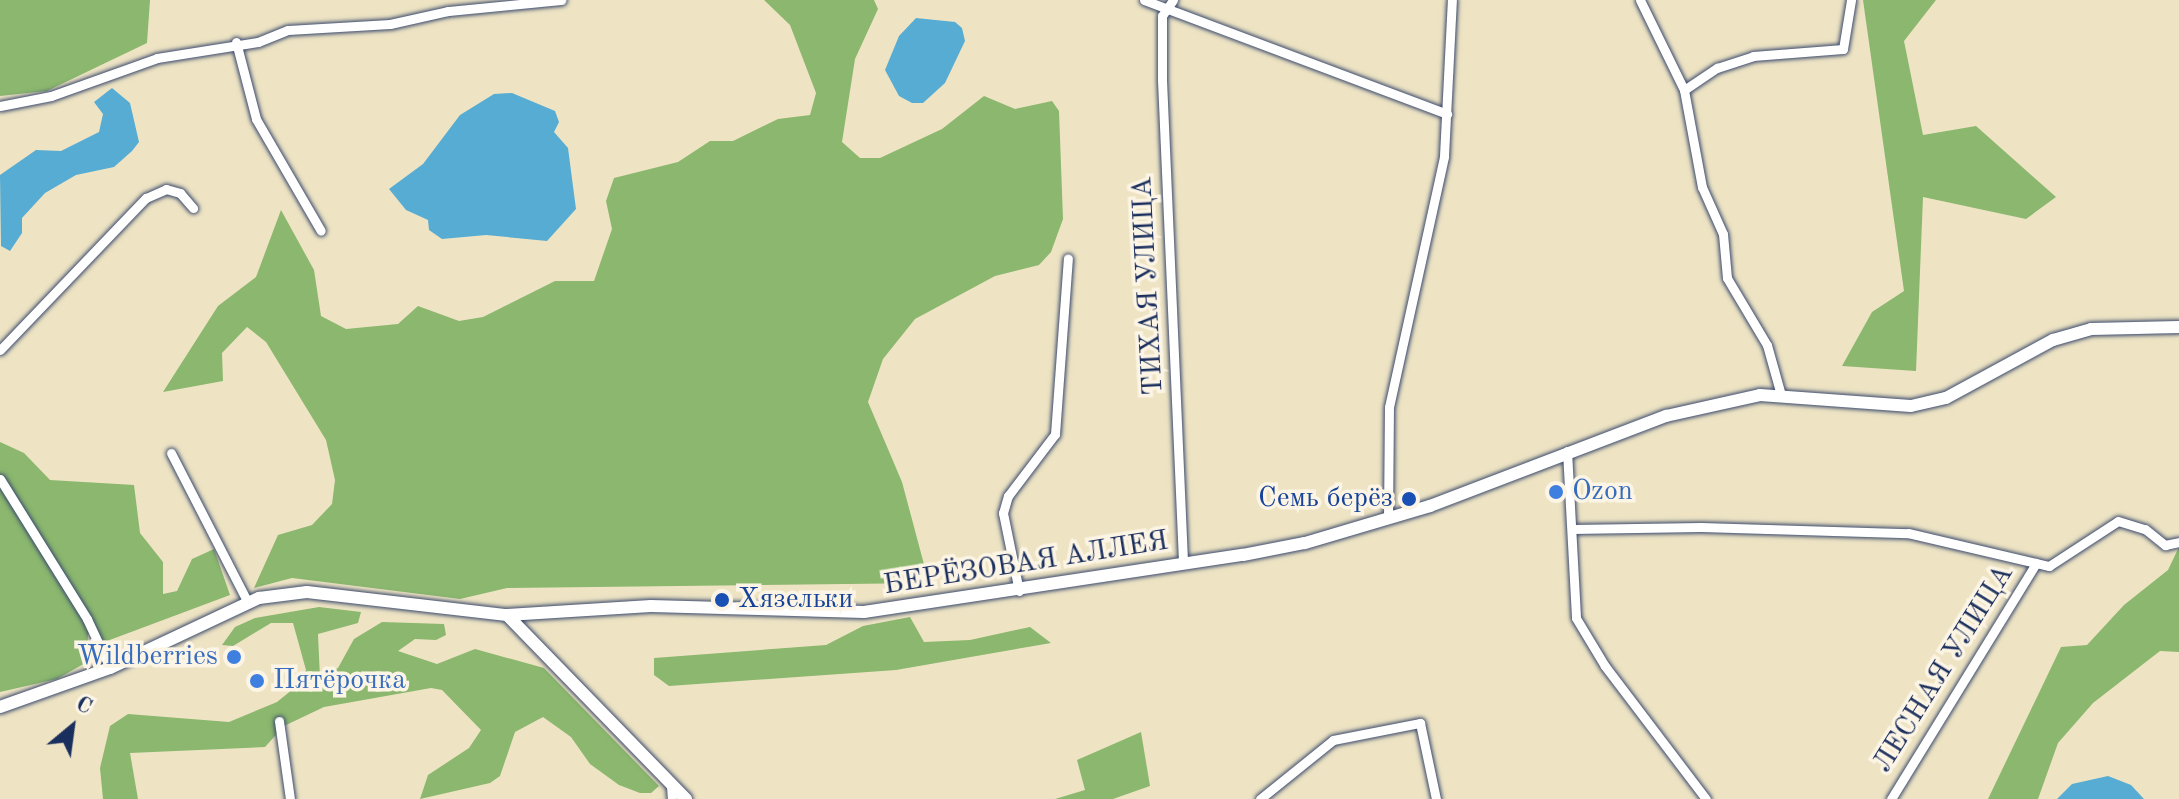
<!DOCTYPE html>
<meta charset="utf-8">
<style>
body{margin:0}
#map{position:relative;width:2179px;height:799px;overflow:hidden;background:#eee4c4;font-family:"Old Standard TT",serif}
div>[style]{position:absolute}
.forest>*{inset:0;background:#8bb76e}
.water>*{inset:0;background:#57acd3}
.roads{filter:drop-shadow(0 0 2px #3b4a6d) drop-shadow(0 0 2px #3b4a6d)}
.minor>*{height:9px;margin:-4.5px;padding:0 4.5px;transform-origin:4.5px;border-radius:4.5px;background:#fff}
.tertiary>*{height:12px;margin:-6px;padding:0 6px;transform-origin:6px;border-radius:6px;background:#fff}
.dots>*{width:22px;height:22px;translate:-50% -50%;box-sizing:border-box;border:4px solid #fcf5e5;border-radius:50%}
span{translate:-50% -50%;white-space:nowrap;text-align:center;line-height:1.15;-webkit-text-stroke:7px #fcf5e5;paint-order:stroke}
.street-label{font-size:28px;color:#1b2f5e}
.shop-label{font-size:28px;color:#366cbe}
.left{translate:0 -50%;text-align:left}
.right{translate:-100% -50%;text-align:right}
.transit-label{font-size:28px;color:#164399}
.north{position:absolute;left:32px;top:687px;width:80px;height:80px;-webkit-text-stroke:6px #fcf5e5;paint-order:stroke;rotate:29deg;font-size:22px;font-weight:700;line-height:32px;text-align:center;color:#1b2f5e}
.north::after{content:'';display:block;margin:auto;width:28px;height:36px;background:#1b2f5e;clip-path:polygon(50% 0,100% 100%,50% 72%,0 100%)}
</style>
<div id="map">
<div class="forest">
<div style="clip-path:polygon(0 0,150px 0,147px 43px,47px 91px,0 96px)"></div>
<div style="clip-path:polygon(764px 0,874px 0,878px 9px,855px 59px,842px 142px,860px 158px,880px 158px,942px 129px,984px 96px,1015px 109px,1052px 101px,1059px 111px,1063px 219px,1051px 252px,1039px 265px,995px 276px,915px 319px,883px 359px,868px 402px,902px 482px,929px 583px,507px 588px,460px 599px,292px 578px,254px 588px,278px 535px,312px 525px,332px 504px,335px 480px,326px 440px,266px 342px,247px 327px,222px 353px,223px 381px,163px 392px,218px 306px,256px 277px,281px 210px,314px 270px,321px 316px,346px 329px,398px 324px,418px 306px,459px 321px,483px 317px,555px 281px,594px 281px,612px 229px,606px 201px,614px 178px,678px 162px,710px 141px,733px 141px,778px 119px,810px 115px,816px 93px,790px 25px)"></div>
<div style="clip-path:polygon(1863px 0,1936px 0,1904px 41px,1923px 135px,1976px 126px,2056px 197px,2026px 219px,1923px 197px,1916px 371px,1842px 366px,1872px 312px,1904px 291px)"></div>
<div style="clip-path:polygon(0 442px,24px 453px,50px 480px,134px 485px,140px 533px,163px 562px,163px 594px,177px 591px,192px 559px,214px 549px,230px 595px,107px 641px,88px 634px,87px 662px,57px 679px,0 692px)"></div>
<div style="clip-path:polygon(2179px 547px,2179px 652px,2160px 651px,2093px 703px,2058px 743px,2038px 799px,1988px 799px,2061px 647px,2087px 645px,2124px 605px,2168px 570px)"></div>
<div style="clip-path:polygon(319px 607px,361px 612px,358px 623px,318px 634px,320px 678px,338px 668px,354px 639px,382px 622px,444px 624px,446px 635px,436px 640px,415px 639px,398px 651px,437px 664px,475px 649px,544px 668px,659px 786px,651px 793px,640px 793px,619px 785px,590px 764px,571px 737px,543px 717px,515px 732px,500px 776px,490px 783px,420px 799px,428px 775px,469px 748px,481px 730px,442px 690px,431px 688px,324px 707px,284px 726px,265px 747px,130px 753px,138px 799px,103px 799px,100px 768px,110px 726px,128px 714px,229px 722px,277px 702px,298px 685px,306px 670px,293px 623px,271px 623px,233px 646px,222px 645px,235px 627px,255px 618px)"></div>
<div style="clip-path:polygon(910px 617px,924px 642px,970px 640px,1030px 627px,1051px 643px,896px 670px,669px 686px,654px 675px,654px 658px,826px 645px,863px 626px)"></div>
<div style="clip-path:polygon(1141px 732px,1150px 786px,1113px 799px,1055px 799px,1085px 790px,1077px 760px)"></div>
</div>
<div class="water">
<div style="clip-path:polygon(916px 18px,955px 22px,962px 28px,965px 41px,945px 83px,923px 103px,912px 103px,899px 96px,885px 70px,899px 36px)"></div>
<div style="clip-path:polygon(112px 88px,130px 103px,139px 142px,132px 151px,114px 167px,76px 175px,45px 193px,22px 218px,22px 233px,10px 251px,1px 246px,0 175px,36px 150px,61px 151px,99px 132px,103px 114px,94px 102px)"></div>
<div style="clip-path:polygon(512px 93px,555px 111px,559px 122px,554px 132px,568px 148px,576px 209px,547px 241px,486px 235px,442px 239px,429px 230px,428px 220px,406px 210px,389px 189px,423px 164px,460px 115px,494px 94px)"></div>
<div style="clip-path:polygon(2108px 776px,2131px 785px,2144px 799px,2057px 799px,2072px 784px)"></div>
</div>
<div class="roads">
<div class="minor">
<div style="left:1144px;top:0;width:324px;rotate:20.6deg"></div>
<div style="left:1173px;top:0;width:19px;rotate:125deg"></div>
<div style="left:1162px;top:16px;width:64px;rotate:90deg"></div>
<div style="left:1162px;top:80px;width:484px;rotate:87.5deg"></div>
<div style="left:1640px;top:0;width:100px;rotate:63.9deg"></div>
<div style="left:1684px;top:90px;width:99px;rotate:79.5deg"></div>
<div style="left:1702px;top:187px;width:51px;rotate:65.9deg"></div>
<div style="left:1723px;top:234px;width:44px;rotate:84.8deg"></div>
<div style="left:1727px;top:278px;width:78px;rotate:59.2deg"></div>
<div style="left:1767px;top:345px;width:52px;rotate:74.4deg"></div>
<div style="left:236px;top:42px;width:80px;rotate:75.4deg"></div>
<div style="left:256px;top:119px;width:129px;rotate:59.9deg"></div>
<div style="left:1684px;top:90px;width:40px;rotate:-34deg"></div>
<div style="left:1717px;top:68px;width:38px;rotate:-18deg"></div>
<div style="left:1753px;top:56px;width:90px;rotate:-4.4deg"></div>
<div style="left:1843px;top:49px;width:50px;rotate:-80.7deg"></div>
<div style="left:0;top:106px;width:52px;rotate:-11.1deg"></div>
<div style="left:51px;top:96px;width:113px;rotate:-19.7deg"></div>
<div style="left:157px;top:58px;width:102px;rotate:-9deg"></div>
<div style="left:258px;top:42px;width:32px;rotate:-22deg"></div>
<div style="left:288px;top:30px;width:102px;rotate:-3.4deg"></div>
<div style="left:390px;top:24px;width:59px;rotate:-12.6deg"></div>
<div style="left:448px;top:11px;width:114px;rotate:-5.6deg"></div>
<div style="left:0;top:350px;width:211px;rotate:-46.2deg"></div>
<div style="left:146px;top:198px;width:22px;rotate:-24deg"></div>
<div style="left:166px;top:189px;width:15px;rotate:16deg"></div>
<div style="left:180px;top:193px;width:20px;rotate:49deg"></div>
<div style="left:1567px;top:451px;width:167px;rotate:86.9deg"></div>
<div style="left:1576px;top:618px;width:56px;rotate:58.9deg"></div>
<div style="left:1605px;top:666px;width:167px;rotate:52.8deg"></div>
<div style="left:171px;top:453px;width:169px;rotate:62.8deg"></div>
<div style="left:0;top:479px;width:165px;rotate:58.1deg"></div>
<div style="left:87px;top:619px;width:54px;rotate:64.9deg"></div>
<div style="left:1388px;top:519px;width:112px;rotate:-89.5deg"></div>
<div style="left:1389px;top:407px;width:257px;rotate:-77.6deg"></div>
<div style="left:1444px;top:156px;width:156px;rotate:-87.1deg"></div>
<div style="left:1572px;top:529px;width:129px;rotate:-0.9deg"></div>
<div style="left:1701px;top:527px;width:207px;rotate:1.7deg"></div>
<div style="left:1908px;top:533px;width:145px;rotate:13.2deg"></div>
<div style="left:2049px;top:566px;width:82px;rotate:-33.1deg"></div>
<div style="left:2118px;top:521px;width:28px;rotate:17deg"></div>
<div style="left:2145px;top:529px;width:26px;rotate:39deg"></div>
<div style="left:2165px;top:545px;width:14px;rotate:-12deg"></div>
<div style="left:1019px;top:591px;width:80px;rotate:-101.6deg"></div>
<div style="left:1003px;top:513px;width:18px;rotate:-74deg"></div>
<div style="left:1008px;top:496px;width:78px;rotate:-52.8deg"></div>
<div style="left:1055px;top:434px;width:176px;rotate:-85.8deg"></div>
<div style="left:279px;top:721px;width:79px;rotate:82deg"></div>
<div style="left:671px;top:786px;width:13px;rotate:86deg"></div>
<div style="left:1260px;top:799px;width:94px;rotate:-38.9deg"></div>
<div style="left:1333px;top:740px;width:89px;rotate:-11.1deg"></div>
<div style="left:1420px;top:723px;width:78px;rotate:78.1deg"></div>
<div style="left:1891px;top:799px;width:277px;rotate:-58.4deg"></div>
</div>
<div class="tertiary">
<div style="left:507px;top:615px;width:257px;rotate:45.8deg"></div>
<div style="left:0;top:707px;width:117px;rotate:-19.5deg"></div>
<div style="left:110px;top:668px;width:165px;rotate:-25.2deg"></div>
<div style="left:259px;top:598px;width:48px;rotate:-7.1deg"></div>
<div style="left:307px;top:592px;width:201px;rotate:6.6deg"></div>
<div style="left:507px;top:615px;width:144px;rotate:-3.6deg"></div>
<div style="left:651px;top:606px;width:213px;rotate:1.6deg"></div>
<div style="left:864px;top:612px;width:383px;rotate:-8.6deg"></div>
<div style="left:1243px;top:555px;width:63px;rotate:-11deg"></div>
<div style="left:1305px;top:543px;width:130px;rotate:-16.5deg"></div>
<div style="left:1430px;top:506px;width:253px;rotate:-20.9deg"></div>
<div style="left:1666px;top:416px;width:96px;rotate:-12.6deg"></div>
<div style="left:1760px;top:395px;width:151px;rotate:4.2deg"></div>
<div style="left:1911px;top:406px;width:36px;rotate:-13deg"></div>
<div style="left:1946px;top:398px;width:122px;rotate:-28.5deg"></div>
<div style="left:2053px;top:340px;width:40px;rotate:-16deg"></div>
<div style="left:2091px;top:329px;width:88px;rotate:-1.3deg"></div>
</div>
</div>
<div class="dots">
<div style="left:1556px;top:492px;background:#3f7fe0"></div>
<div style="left:1409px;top:499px;background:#1a4fb4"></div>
<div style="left:722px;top:600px;background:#1a4fb4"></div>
<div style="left:234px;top:657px;background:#3f7fe0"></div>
<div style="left:257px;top:681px;background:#3f7fe0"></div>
</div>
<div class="street-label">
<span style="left:1149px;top:286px;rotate:-93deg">ТИХАЯ УЛИЦА</span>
<span style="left:1026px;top:564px;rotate:-9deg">БЕРЁЗОВАЯ АЛЛЕЯ</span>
<span style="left:1944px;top:669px;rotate:-58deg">ЛЕСНАЯ УЛИЦА</span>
</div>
<div class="shop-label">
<span class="left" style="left:1572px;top:492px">Ozon</span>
<span class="right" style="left:218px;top:657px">Wildberries</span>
<span class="left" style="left:273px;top:681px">Пятёрочка</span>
</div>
<div class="transit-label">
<span class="right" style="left:1393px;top:499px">Семь берёз</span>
<span class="left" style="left:738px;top:600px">Хязельки</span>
</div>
<div class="north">С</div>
</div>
